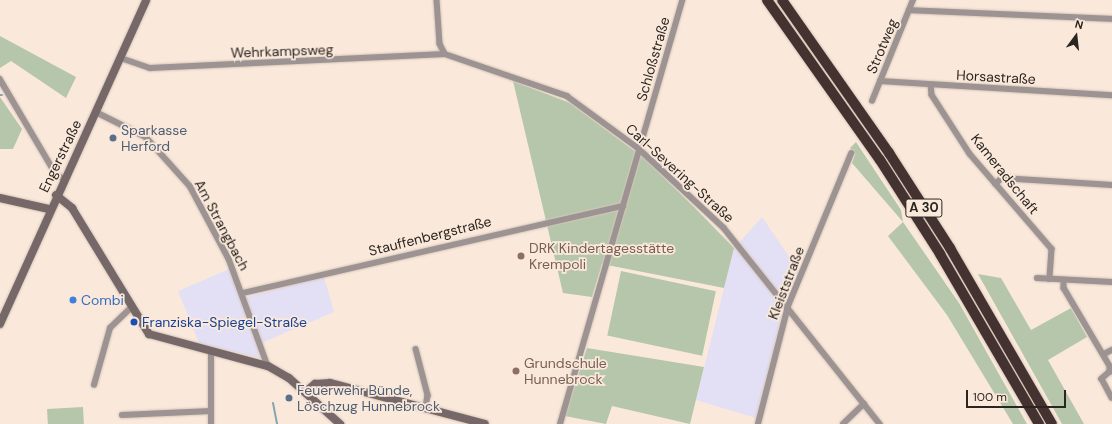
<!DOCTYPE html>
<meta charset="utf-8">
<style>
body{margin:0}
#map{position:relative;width:1112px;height:424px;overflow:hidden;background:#fae9db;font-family:"DM Sans",sans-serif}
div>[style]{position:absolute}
.industrial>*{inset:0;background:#e3dff5}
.green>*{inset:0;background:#b5c6ab;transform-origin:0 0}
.stream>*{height:2px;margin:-1px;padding:0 1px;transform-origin:1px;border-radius:1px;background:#82a5b2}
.roads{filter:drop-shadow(0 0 1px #d5c6b9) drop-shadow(0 0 1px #d5c6b9)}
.street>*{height:5.5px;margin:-2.75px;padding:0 2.75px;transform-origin:2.75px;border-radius:2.75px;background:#9d9392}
.secondary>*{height:8px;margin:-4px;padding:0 4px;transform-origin:4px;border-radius:4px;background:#766868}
.highway>*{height:10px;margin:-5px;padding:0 5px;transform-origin:5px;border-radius:5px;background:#443231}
.dots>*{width:11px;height:11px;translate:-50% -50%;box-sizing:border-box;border:2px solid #fae9db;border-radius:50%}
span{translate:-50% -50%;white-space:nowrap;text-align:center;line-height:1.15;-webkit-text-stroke:3.5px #fae9db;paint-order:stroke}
.shield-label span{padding:1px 3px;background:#fae9db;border:1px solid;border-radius:3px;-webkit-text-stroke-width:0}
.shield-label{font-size:13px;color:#2b2520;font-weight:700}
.street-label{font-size:14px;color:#2b2520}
.service-label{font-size:14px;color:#4e5e75}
.left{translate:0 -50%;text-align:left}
.education-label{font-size:14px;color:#785e54}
.shop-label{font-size:14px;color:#366cbe}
.transit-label{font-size:14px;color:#164399}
.north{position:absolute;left:1056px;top:16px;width:40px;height:40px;-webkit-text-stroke:3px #fae9db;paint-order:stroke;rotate:15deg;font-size:11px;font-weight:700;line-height:16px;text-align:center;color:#2b2520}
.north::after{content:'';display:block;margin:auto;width:14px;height:18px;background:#2b2520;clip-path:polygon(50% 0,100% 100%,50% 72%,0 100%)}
.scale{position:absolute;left:966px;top:390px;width:100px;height:18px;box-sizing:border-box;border:2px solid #2b2520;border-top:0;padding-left:5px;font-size:12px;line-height:14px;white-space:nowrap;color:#2b2520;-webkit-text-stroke:3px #fae9db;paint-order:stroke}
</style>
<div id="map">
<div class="industrial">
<div style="clip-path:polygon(762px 217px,799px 271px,788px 293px,777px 302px,782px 313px,756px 418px,696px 400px,734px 248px)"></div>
<div style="clip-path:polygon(229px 269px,241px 299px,324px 277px,334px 312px,257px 345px,260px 358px,199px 343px,178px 291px)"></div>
</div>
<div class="green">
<div style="clip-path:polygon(0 36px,76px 77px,66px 98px,11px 61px,0 68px)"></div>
<div style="clip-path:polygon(513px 81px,570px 103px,644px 158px,694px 207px,734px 248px,724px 288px,602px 264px,592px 297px,563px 293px)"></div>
<div style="clip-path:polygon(0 97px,22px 129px,13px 149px,0 149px)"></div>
<div style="clip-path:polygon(856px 142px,901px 210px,903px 222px,959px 303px,1027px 424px,1013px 424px,947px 315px,888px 236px,903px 222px,852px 163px,855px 154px,850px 148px)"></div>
<div style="left:621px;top:271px;width:97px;height:66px;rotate:12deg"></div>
<div style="clip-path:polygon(978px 274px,1001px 278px,1031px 330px,1071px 308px,1087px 337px,1048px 360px,1084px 424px,1062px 424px)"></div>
<div style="clip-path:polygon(587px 348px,704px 367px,690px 424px,612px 406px,606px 424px,565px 416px)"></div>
<div style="left:83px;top:407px;width:17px;height:36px;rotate:87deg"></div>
</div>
<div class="stream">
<div style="left:0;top:95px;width:2px"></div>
<div style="left:273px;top:403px;width:21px;rotate:79deg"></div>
</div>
<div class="roads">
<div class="street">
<div style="left:437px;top:0;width:44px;rotate:86.1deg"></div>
<div style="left:440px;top:44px;width:11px;rotate:63deg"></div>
<div style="left:445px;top:54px;width:129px;rotate:19deg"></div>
<div style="left:567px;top:96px;width:88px;rotate:36.2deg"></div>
<div style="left:638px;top:148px;width:117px;rotate:42.9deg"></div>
<div style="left:724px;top:228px;width:251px;rotate:51.5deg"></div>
<div style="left:909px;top:10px;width:203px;rotate:2.5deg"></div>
<div style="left:121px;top:58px;width:31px;rotate:19deg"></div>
<div style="left:150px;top:68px;width:295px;rotate:-2.7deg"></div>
<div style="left:0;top:79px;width:110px;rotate:59.5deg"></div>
<div style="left:56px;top:174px;width:9px;rotate:32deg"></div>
<div style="left:880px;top:81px;width:232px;rotate:3.5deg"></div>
<div style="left:931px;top:85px;width:10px;rotate:84deg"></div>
<div style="left:932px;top:95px;width:70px;rotate:57.2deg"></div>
<div style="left:970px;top:154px;width:125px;rotate:49.2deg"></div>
<div style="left:1052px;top:249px;width:30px;rotate:94deg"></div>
<div style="left:872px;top:101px;width:109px;rotate:-67.9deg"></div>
<div style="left:96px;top:112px;width:56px;rotate:26.6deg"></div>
<div style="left:146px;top:137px;width:66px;rotate:48.1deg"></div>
<div style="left:190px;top:186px;width:83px;rotate:61.9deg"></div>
<div style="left:229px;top:259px;width:114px;rotate:70deg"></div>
<div style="left:995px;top:184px;width:9px;rotate:-41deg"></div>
<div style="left:1002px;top:178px;width:110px;rotate:3.6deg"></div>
<div style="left:1037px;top:278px;width:75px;rotate:3.1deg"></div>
<div style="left:1064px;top:280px;width:8px;rotate:90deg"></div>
<div style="left:1064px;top:288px;width:91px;rotate:59.5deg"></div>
<div style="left:1110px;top:366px;width:6px;rotate:90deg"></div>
<div style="left:1110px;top:372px;width:11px;rotate:139deg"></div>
<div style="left:1102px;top:379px;width:21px;rotate:62deg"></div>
<div style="left:243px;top:293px;width:390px;rotate:-12.9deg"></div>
<div style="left:416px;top:349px;width:48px;rotate:75.4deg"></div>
<div style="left:428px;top:395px;width:13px;rotate:99deg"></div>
<div style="left:1104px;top:354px;width:9px;rotate:-27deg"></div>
<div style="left:94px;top:385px;width:59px;rotate:-74.3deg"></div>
<div style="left:110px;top:328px;width:30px;rotate:-44deg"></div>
<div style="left:122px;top:415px;width:89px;rotate:-2.6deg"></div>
<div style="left:211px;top:424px;width:72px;rotate:-90deg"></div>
<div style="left:560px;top:424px;width:441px;rotate:-73.9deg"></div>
<div style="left:758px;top:424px;width:122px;rotate:-75.7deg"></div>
<div style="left:788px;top:306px;width:165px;rotate:-67.5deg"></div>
<div style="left:843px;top:424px;width:29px;rotate:-44deg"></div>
</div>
<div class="secondary">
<div style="left:56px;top:195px;width:21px;rotate:39deg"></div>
<div style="left:72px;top:208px;width:148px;rotate:58.6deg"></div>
<div style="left:149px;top:334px;width:123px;rotate:15.1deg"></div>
<div style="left:268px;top:366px;width:24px;rotate:30deg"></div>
<div style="left:289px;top:378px;width:69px;rotate:42deg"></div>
<div style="left:0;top:198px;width:50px;rotate:12.7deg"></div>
<div style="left:0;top:324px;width:355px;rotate:-65.7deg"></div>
<div style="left:305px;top:392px;width:13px;rotate:-39deg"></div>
<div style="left:315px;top:384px;width:15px;rotate:-4deg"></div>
<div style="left:330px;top:383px;width:160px;rotate:14.8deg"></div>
</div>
<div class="highway">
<div style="left:767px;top:0;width:196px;rotate:54.8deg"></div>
<div style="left:880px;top:160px;width:112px;rotate:57.4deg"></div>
<div style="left:940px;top:254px;width:197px;rotate:59.8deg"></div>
<div style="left:782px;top:0;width:187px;rotate:55deg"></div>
<div style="left:889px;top:153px;width:113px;rotate:57.3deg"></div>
<div style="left:950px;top:248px;width:203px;rotate:59.9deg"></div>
</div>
</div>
<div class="dots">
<div style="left:113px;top:138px;background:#5c6f8a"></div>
<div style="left:521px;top:256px;background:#8d6e63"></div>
<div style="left:73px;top:300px;background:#3f7fe0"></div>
<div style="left:134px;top:322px;background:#1a4fb4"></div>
<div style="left:516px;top:371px;background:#8d6e63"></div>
<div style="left:289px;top:398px;background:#5c6f8a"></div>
</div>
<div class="shield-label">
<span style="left:924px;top:208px">A 30</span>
</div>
<div class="street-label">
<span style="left:882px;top:46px;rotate:-67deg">Strotweg</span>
<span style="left:282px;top:51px;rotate:-2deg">Wehrkampsweg</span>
<span style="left:653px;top:59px;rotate:-74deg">Schloßstraße</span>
<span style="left:996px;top:77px;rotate:3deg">Horsastraße</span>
<span style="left:60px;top:156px;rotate:-64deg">Engerstraße</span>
<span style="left:680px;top:173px;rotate:42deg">Carl-Severing-Straße</span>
<span style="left:1005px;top:174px;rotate:51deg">Kameradschaft</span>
<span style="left:222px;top:225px;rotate:62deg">Am Strangbach</span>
<span style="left:430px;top:236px;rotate:-14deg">Stauffenbergstraße</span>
<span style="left:786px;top:283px;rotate:-69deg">Kleiststraße</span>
</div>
<div class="service-label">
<span class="left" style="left:121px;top:138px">Sparkasse<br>Herford</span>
<span class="left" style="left:297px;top:398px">Feuerwehr Bünde,<br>Löschzug Hunnebrock</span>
</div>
<div class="education-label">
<span class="left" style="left:529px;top:256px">DRK Kindertagesstätte<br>Krempoli</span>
<span class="left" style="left:524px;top:371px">Grundschule<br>Hunnebrock</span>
</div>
<div class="shop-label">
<span class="left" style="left:81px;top:300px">Combi</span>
</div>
<div class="transit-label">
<span class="left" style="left:142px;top:322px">Franziska-Spiegel-Straße</span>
</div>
<div class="north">N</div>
<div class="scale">100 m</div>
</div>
